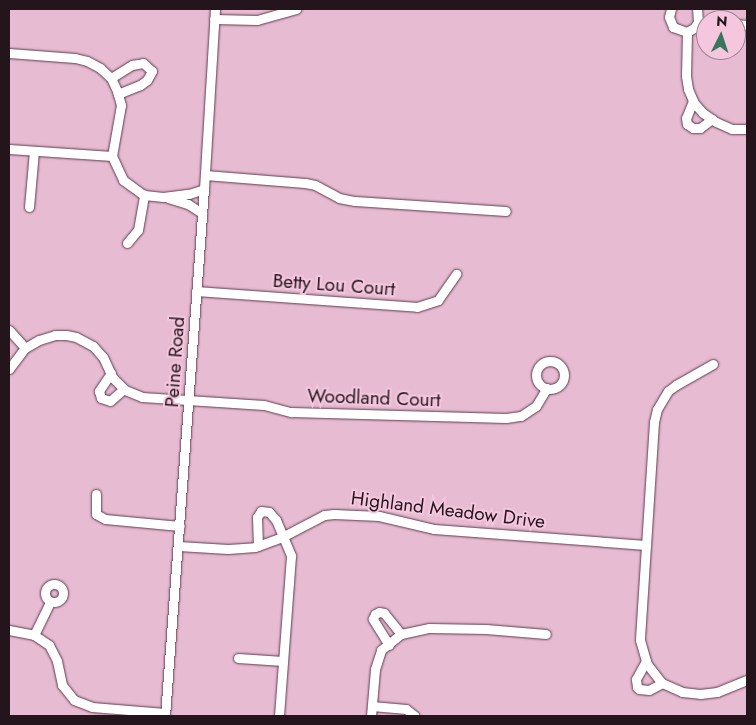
<!DOCTYPE html>
<style>
body{margin:0}
#map{position:relative;width:756px;height:725px;overflow:hidden;background:#e7bbd1;font-family:Jost,sans-serif}
div>[style]{position:absolute}
.roads{filter:drop-shadow(0 0 1px #5f3b4e) drop-shadow(0 0 1px #5f3b4e)}
.minor>*{height:9px;margin:-4.5px;padding:0 4.5px;transform-origin:4.5px;border-radius:4.5px;background:#fff}
.minor>.ring{margin:-4.5px;padding:0;box-sizing:content-box;background:none;border:9px solid #fff;border-radius:50%}
span{translate:-50% -50%;white-space:nowrap;text-align:center;line-height:1.15;-webkit-text-stroke:4px #f4c7de;paint-order:stroke}
.street-label{font-size:19px;color:#24151d}
.frame{position:absolute;inset:0;border:10px solid #24151d;pointer-events:none}
.north{position:absolute;left:696px;top:10px;width:50px;height:50px;box-sizing:border-box;background:#f4c7de;border:1px solid #a18091;border-radius:50%;rotate:4deg;font-size:14px;font-weight:700;line-height:20px;text-align:center;color:#24151d}
.north::after{content:'';display:block;margin:auto;width:18px;height:22px;background:#39745e;clip-path:polygon(50% 0,100% 100%,50% 72%,0 100%)}
</style>
<div id="map">
<div class="roads">
<div class="minor">
<div style="left:671px;top:9px;width:8px;rotate:104deg"></div>
<div style="left:669px;top:17px;width:11px;rotate:68deg"></div>
<div style="left:673px;top:27px;width:15px;rotate:20deg"></div>
<div style="left:687px;top:32px;width:8px;rotate:-30deg"></div>
<div style="left:694px;top:28px;width:7px;rotate:-56deg"></div>
<div style="left:698px;top:22px;width:13px;rotate:-94deg"></div>
<div style="left:214px;top:19px;width:43px;rotate:1.3deg"></div>
<div style="left:257px;top:20px;width:41px;rotate:-15.8deg"></div>
<div style="left:736px;top:24px;width:11px;rotate:5deg"></div>
<div style="left:687px;top:32px;width:44px;rotate:91.3deg"></div>
<div style="left:686px;top:76px;width:13px;rotate:81deg"></div>
<div style="left:688px;top:89px;width:15px;rotate:67deg"></div>
<div style="left:694px;top:103px;width:13px;rotate:48deg"></div>
<div style="left:703px;top:113px;width:16px;rotate:35deg"></div>
<div style="left:716px;top:122px;width:17px;rotate:24deg"></div>
<div style="left:732px;top:129px;width:15px"></div>
<div style="left:9px;top:53px;width:66px;rotate:4.3deg"></div>
<div style="left:75px;top:58px;width:12px;rotate:14deg"></div>
<div style="left:87px;top:61px;width:15px;rotate:28deg"></div>
<div style="left:100px;top:68px;width:15px;rotate:42deg"></div>
<div style="left:111px;top:78px;width:14px;rotate:65deg"></div>
<div style="left:117px;top:91px;width:15px;rotate:74deg"></div>
<div style="left:121px;top:105px;width:52px;rotate:100deg"></div>
<div style="left:112px;top:156px;width:26px;rotate:65deg"></div>
<div style="left:123px;top:180px;width:26px;rotate:36deg"></div>
<div style="left:144px;top:195px;width:19px;rotate:6deg"></div>
<div style="left:163px;top:197px;width:26px;rotate:-7deg"></div>
<div style="left:189px;top:194px;width:16px;rotate:-18deg"></div>
<div style="left:111px;top:78px;width:25px;rotate:-32deg"></div>
<div style="left:132px;top:65px;width:11px;rotate:-10deg"></div>
<div style="left:143px;top:63px;width:12px;rotate:42deg"></div>
<div style="left:152px;top:71px;width:10px;rotate:119deg"></div>
<div style="left:147px;top:80px;width:9px;rotate:144deg"></div>
<div style="left:140px;top:85px;width:24px;rotate:158deg"></div>
<div style="left:693px;top:101px;width:18px;rotate:112deg"></div>
<div style="left:686px;top:118px;width:6px;rotate:81deg"></div>
<div style="left:687px;top:124px;width:7px;rotate:34deg"></div>
<div style="left:693px;top:128px;width:7px"></div>
<div style="left:700px;top:128px;width:15px;rotate:-37deg"></div>
<div style="left:9px;top:149px;width:103px;rotate:3.9deg"></div>
<div style="left:205px;top:175px;width:100px;rotate:4.6deg"></div>
<div style="left:305px;top:183px;width:10px;rotate:11deg"></div>
<div style="left:315px;top:185px;width:27px;rotate:28deg"></div>
<div style="left:339px;top:198px;width:16px;rotate:11deg"></div>
<div style="left:355px;top:201px;width:151px;rotate:3.8deg"></div>
<div style="left:168px;top:198px;width:21px;rotate:17deg"></div>
<div style="left:188px;top:204px;width:17px;rotate:33deg"></div>
<div style="left:29px;top:207px;width:56px;rotate:-84.9deg"></div>
<div style="left:127px;top:243px;width:17px;rotate:-50deg"></div>
<div style="left:138px;top:230px;width:36px;rotate:-80deg"></div>
<div style="left:196px;top:291px;width:222px;rotate:4.1deg"></div>
<div style="left:417px;top:307px;width:22px;rotate:-18deg"></div>
<div style="left:438px;top:300px;width:32px;rotate:-55deg"></div>
<div style="left:9px;top:330px;width:24px;rotate:48deg"></div>
<div class="ring" style="left:536px;top:361px;width:19px;height:19px"></div>
<div style="left:713px;top:364px;width:43px;rotate:150.4deg"></div>
<div style="left:676px;top:385px;width:10px;rotate:143deg"></div>
<div style="left:668px;top:391px;width:21px;rotate:121deg"></div>
<div style="left:657px;top:409px;width:13px;rotate:103deg"></div>
<div style="left:654px;top:422px;width:218px;rotate:93.7deg"></div>
<div style="left:640px;top:640px;width:25px;rotate:74deg"></div>
<div style="left:647px;top:664px;width:24px;rotate:52deg"></div>
<div style="left:662px;top:683px;width:22px;rotate:24deg"></div>
<div style="left:682px;top:692px;width:18px;rotate:6deg"></div>
<div style="left:700px;top:694px;width:17px;rotate:-7deg"></div>
<div style="left:717px;top:692px;width:32px;rotate:-22deg"></div>
<div style="left:9px;top:369px;width:26px;rotate:-53deg"></div>
<div style="left:25px;top:348px;width:16px;rotate:-30deg"></div>
<div style="left:39px;top:340px;width:17px;rotate:-17deg"></div>
<div style="left:55px;top:335px;width:11px"></div>
<div style="left:66px;top:335px;width:10px;rotate:11deg"></div>
<div style="left:76px;top:337px;width:19px;rotate:28deg"></div>
<div style="left:93px;top:346px;width:15px;rotate:48deg"></div>
<div style="left:103px;top:357px;width:23px;rotate:65deg"></div>
<div style="left:113px;top:378px;width:17px;rotate:45deg"></div>
<div style="left:125px;top:390px;width:18px;rotate:22deg"></div>
<div style="left:142px;top:397px;width:122px;rotate:3.8deg"></div>
<div style="left:264px;top:405px;width:28px;rotate:15deg"></div>
<div style="left:291px;top:412px;width:215px;rotate:1.6deg"></div>
<div style="left:506px;top:418px;width:15px;rotate:-8deg"></div>
<div style="left:521px;top:416px;width:18px;rotate:-34deg"></div>
<div style="left:536px;top:406px;width:21px;rotate:-59deg"></div>
<div style="left:111px;top:373px;width:22px;rotate:124deg"></div>
<div style="left:99px;top:391px;width:7px;rotate:74deg"></div>
<div style="left:101px;top:398px;width:9px;rotate:18deg"></div>
<div style="left:110px;top:401px;width:18px;rotate:-41deg"></div>
<div style="left:96px;top:494px;width:20px;rotate:90deg"></div>
<div style="left:96px;top:514px;width:10px;rotate:29deg"></div>
<div style="left:105px;top:519px;width:75px;rotate:5.3deg"></div>
<div style="left:178px;top:546px;width:50px;rotate:3.4deg"></div>
<div style="left:228px;top:549px;width:27px;rotate:-4deg"></div>
<div style="left:255px;top:547px;width:29px;rotate:-20deg"></div>
<div style="left:282px;top:537px;width:47px;rotate:-27.6deg"></div>
<div style="left:324px;top:515px;width:10px;rotate:-6deg"></div>
<div style="left:334px;top:514px;width:45px;rotate:2.5deg"></div>
<div style="left:379px;top:516px;width:57px;rotate:13.3deg"></div>
<div style="left:434px;top:529px;width:212px;rotate:4.3deg"></div>
<div style="left:258px;top:546px;width:29px;rotate:-92deg"></div>
<div style="left:257px;top:517px;width:7px;rotate:-56deg"></div>
<div style="left:261px;top:511px;width:8px;rotate:7deg"></div>
<div style="left:269px;top:512px;width:11px;rotate:49deg"></div>
<div style="left:276px;top:520px;width:39px;rotate:67deg"></div>
<div style="left:291px;top:556px;width:160px;rotate:94.3deg"></div>
<div class="ring" style="left:45px;top:584px;width:9px;height:9px"></div>
<div style="left:9px;top:630px;width:25px;rotate:11deg"></div>
<div style="left:34px;top:635px;width:18px;rotate:34deg"></div>
<div style="left:49px;top:645px;width:18px;rotate:63deg"></div>
<div style="left:57px;top:661px;width:25px;rotate:78deg"></div>
<div style="left:62px;top:685px;width:19px;rotate:51deg"></div>
<div style="left:74px;top:700px;width:19px;rotate:21deg"></div>
<div style="left:92px;top:707px;width:73px;rotate:4.7deg"></div>
<div style="left:34px;top:635px;width:37px;rotate:-64deg"></div>
<div style="left:389px;top:645px;width:31px;rotate:-122deg"></div>
<div style="left:373px;top:619px;width:5px;rotate:-68deg"></div>
<div style="left:375px;top:614px;width:4px;rotate:-27deg"></div>
<div style="left:379px;top:612px;width:5px;rotate:11deg"></div>
<div style="left:384px;top:613px;width:27px;rotate:51deg"></div>
<div style="left:238px;top:658px;width:45px;rotate:3.8deg"></div>
<div style="left:646px;top:661px;width:21px;rotate:119deg"></div>
<div style="left:636px;top:679px;width:8px;rotate:83deg"></div>
<div style="left:637px;top:687px;width:3px;rotate:45deg"></div>
<div style="left:639px;top:689px;width:10px;rotate:6deg"></div>
<div style="left:649px;top:690px;width:15px;rotate:-28deg"></div>
<div style="left:372px;top:706px;width:34px;rotate:5deg"></div>
<div style="left:406px;top:709px;width:11px;rotate:38deg"></div>
<div style="left:165px;top:716px;width:528px;rotate:-85.77deg"></div>
<div style="left:204px;top:189px;width:180px;rotate:-86.5deg"></div>
<div style="left:371px;top:716px;width:47px;rotate:-85.1deg"></div>
<div style="left:375px;top:669px;width:20px;rotate:-72deg"></div>
<div style="left:381px;top:650px;width:26px;rotate:-39deg"></div>
<div style="left:401px;top:634px;width:29px;rotate:-12deg"></div>
<div style="left:429px;top:628px;width:57px;rotate:1deg"></div>
<div style="left:486px;top:629px;width:60px;rotate:4.8deg"></div>
</div>
</div>
<div class="street-label">
<span style="left:334px;top:285px;rotate:4deg">Betty Lou Court</span>
<span style="left:175px;top:362px;rotate:-86deg">Peine Road</span>
<span style="left:374px;top:398px;rotate:2deg">Woodland Court</span>
<span style="left:448px;top:510px;rotate:7deg">Highland Meadow Drive</span>
</div>
<div class="frame"></div>
<div class="north">N</div>
</div>
